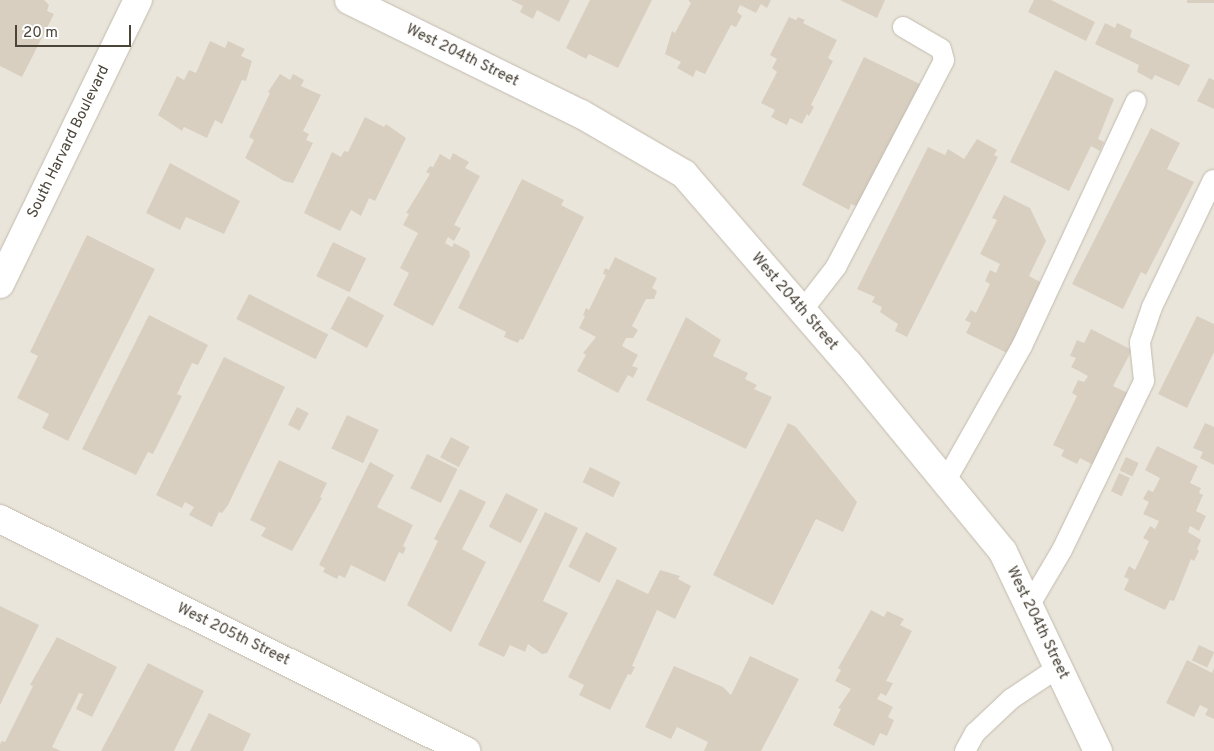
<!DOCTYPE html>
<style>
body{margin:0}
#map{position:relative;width:1214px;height:751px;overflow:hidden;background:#f6f3ec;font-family:Overpass,sans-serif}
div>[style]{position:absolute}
.residential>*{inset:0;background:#eae5da;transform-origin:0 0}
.building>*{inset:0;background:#d8cfc1;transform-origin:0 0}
.roads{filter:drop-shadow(0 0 1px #c2bbae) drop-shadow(0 0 1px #c2bbae)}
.lane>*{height:20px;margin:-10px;padding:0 10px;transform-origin:10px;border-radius:10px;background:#fff}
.street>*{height:28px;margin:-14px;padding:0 14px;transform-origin:14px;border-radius:14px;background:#fff}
span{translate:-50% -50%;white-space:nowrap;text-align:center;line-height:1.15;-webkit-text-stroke:4.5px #fff;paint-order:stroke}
.street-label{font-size:15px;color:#4b4439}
.scale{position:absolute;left:15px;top:25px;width:116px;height:22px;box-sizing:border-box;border:2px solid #4b4439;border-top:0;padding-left:6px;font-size:15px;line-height:18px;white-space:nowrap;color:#4b4439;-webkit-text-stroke:4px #fff;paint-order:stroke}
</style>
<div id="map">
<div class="residential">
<div style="left:0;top:0;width:1214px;height:751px"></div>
</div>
<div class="building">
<div style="clip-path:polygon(0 0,44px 0,49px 5px,47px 11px,54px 14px,22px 77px,0 66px)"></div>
<div style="clip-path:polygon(511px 0,570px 0,559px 22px,537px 10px,533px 19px,520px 12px,523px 6px)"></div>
<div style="clip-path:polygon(590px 0,652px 0,618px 68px,589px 54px,586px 59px,566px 48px)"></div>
<div style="clip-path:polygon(688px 0,771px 0,767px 8px,761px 4px,756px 13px,740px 5px,737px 12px,742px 16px,736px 27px,731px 25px,705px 74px,696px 70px,693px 77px,677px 68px,681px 62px,665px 54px,672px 31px,675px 33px,691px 3px)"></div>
<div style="clip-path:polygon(840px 0,885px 0,877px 18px)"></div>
<div style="clip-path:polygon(1034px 0,1051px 0,1095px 22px,1086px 41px,1028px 12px)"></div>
<div style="left:1187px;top:0;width:27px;height:3px"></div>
<div style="clip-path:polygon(789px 17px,796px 20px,798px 17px,805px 20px,803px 23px,837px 40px,828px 58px,833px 61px,811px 105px,814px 107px,809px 116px,807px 114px,802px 124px,790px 118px,787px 125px,771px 117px,775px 110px,761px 103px,777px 72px,772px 68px,777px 59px,770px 55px)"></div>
<div style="clip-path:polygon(1105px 23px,1115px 28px,1117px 23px,1132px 30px,1130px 37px,1190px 65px,1179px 86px,1155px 75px,1152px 80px,1137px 72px,1139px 65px,1095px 44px)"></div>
<div style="clip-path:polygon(210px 41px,225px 48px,228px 41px,245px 49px,241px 56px,252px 61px,246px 81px,242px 80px,222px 124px,215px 120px,207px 138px,184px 127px,182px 131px,158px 115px,177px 76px,184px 80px,189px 70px,196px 73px)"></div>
<div style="clip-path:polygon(864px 57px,922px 85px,861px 208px,851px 204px,849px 210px,802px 185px)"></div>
<div style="clip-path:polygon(1055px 70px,1114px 99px,1098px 139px,1104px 142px,1100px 151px,1091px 146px,1069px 191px,1010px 162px)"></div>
<div style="clip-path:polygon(280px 74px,290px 80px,293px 74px,304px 80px,301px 86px,321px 95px,303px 131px,309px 134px,306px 140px,313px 143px,293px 183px,284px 181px,245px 158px,254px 140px,249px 137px,270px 93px,268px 92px)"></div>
<div style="clip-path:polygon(1209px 78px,1214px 80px,1214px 109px,1197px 101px)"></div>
<div style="clip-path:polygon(365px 117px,384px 127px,386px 124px,406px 138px,375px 201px,369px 198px,361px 216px,351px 210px,340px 231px,304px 213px,332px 152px,341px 157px,344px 151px,348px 152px)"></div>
<div style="clip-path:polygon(1151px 128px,1180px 143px,1167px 169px,1194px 182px,1146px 275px,1141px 272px,1123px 309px,1072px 284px)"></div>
<div style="clip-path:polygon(977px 139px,997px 150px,994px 155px,998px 157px,907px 337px,895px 331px,898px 324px,880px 312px,882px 307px,872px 302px,875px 297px,857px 289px,928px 147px,945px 155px,948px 149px,964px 159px)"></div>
<div style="clip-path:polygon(453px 153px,469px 162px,465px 168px,480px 176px,454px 225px,461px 228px,454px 241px,448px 237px,445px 243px,452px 247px,454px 243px,469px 251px,470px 256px,433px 326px,393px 305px,409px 273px,400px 268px,418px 233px,403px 225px,409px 214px,406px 213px,430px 174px,426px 172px,430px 166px,433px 167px,440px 154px,450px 160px)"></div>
<div style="clip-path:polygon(170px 163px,240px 201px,224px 234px,186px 217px,180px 230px,146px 213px)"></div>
<div style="clip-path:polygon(522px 179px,564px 200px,561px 205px,584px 217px,523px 340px,520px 339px,518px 343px,504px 337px,506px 332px,458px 308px)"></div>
<div style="clip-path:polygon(1004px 195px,1030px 208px,1046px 241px,1029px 276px,1042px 283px,1041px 294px,1007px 353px,966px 333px,971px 323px,965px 320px,971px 310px,976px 313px,990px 284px,985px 281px,990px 270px,996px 273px,1000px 264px,980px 254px,997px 220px,992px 218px)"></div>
<div style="clip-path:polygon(87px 235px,155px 269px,68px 441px,42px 428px,49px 414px,17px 398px,38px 356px,30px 352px)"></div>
<div style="left:333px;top:242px;width:37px;height:38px;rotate:26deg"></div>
<div style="clip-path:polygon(615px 257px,657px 278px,652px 288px,657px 291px,654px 299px,646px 299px,632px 326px,638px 330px,633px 338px,626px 338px,622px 346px,638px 355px,632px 366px,638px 368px,633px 378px,628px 375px,618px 393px,577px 371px,586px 355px,583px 353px,596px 337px,579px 328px,585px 316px,583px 315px,586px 308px,589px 310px,606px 275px,603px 274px,605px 268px,609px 270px)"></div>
<div style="left:249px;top:294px;width:89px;height:28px;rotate:27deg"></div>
<div style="left:348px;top:296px;width:41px;height:37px;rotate:28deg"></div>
<div style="clip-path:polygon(149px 315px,208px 345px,198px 365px,192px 363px,177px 394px,182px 396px,153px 454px,148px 452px,136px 475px,82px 449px)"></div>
<div style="clip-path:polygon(1197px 316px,1214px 324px,1214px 352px,1187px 408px,1158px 394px)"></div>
<div style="clip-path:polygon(686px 317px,721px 340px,713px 356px,748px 373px,745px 379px,757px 385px,754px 389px,772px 397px,746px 449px,646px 400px)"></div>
<div style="clip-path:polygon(1091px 329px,1132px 350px,1113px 386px,1130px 394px,1095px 466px,1080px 458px,1077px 464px,1061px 456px,1064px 450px,1053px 445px,1077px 396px,1072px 393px,1078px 380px,1084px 382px,1088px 376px,1071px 367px,1076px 358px,1070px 356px,1077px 340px,1084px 343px)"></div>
<div style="clip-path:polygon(224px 357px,285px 387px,228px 505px,222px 513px,219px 512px,212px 527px,189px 515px,194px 507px,185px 502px,182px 508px,156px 495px)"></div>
<div style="left:297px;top:407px;width:13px;height:20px;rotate:27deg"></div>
<div style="left:347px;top:415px;width:35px;height:37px;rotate:25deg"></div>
<div style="clip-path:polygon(788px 423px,796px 427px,857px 502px,843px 532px,816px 519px,773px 605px,713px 575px)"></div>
<div style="clip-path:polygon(1205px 423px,1214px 427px,1214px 465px,1200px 458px,1203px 452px,1193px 448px)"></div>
<div style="left:451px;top:437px;width:21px;height:23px;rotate:28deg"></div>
<div style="clip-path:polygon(1157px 446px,1198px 466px,1190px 483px,1201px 488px,1199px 493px,1203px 495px,1196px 511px,1206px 516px,1199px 531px,1190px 526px,1188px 532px,1201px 540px,1197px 549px,1199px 551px,1194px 561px,1191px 559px,1174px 601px,1170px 600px,1165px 610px,1124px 590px,1129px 579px,1124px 577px,1129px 566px,1135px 570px,1149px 541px,1143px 538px,1150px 526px,1155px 529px,1159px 521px,1143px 514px,1149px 502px,1143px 499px,1148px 490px,1153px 492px,1160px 478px,1145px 470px)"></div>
<div style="left:427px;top:454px;width:34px;height:38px;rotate:26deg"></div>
<div style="left:1126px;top:457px;width:14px;height:15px;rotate:25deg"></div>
<div style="clip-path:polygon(279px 460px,327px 483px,320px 497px,322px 498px,292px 551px,261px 536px,266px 528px,250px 520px)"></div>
<div style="clip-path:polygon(370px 462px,394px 475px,377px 507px,413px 525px,403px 546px,406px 548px,403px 554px,399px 552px,385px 582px,351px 565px,345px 578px,339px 575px,337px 579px,323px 572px,325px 568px,319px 565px)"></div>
<div style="left:590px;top:467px;width:34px;height:17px;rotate:26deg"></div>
<div style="left:1119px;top:473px;width:12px;height:20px;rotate:24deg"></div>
<div style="clip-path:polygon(460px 489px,486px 502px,462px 549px,486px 562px,451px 632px,407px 605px,438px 541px,434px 539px)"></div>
<div style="left:506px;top:493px;width:36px;height:38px;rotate:27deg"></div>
<div style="clip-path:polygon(545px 512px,578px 528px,543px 601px,568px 613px,547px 653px,542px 654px,528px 644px,525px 652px,510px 645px,504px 657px,478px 645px)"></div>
<div style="left:586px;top:532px;width:35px;height:39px;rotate:27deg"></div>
<div style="clip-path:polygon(660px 570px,680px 576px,678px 579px,691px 586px,675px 619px,657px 610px,632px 666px,635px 667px,631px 675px,628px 674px,610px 710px,579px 695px,584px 685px,568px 677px,617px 579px,648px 594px)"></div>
<div style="clip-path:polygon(0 606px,39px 625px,0 705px)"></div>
<div style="clip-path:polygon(871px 610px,884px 617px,887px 611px,904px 619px,900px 625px,912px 631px,886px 681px,893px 683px,886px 696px,881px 693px,877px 699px,893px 707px,888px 717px,894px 720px,887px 736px,880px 733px,874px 746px,833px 725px,841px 709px,838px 708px,851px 689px,835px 681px,841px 670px,838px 668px)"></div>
<div style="clip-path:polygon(57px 637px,117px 667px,92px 717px,76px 709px,83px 694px,79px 693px,52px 747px,61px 751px,0 751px,0 744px,2px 741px,5px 742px,33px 686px,30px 685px)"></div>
<div style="left:1199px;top:645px;width:17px;height:17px;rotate:25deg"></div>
<div style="clip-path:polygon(750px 656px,799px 679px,761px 751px,704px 751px,708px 742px,677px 727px,671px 739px,645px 727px,674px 666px,723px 687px,731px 695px)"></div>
<div style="clip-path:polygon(1187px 660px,1212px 673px,1214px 668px,1214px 719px,1205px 715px,1208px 709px,1200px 705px,1194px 717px,1166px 703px)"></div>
<div style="clip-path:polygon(148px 663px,204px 691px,174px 751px,101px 751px)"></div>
<div style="clip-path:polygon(209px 713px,251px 734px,243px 751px,190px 751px)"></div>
</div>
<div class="roads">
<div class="lane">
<div style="left:802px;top:311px;width:56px;rotate:-52.3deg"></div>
<div style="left:836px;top:267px;width:233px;rotate:-62.4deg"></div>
<div style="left:944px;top:60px;width:11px;rotate:-105deg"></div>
<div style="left:941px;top:49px;width:44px;rotate:-149.9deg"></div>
<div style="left:945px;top:482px;width:156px;rotate:-60.5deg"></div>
<div style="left:1022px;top:346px;width:270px;rotate:-65deg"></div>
<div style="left:1029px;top:606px;width:65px;rotate:-59.5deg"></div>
<div style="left:1062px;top:550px;width:188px;rotate:-64.1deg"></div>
<div style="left:1144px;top:381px;width:39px;rotate:-96deg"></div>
<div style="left:1140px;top:342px;width:37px;rotate:-71deg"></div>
<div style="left:1152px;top:307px;width:141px;rotate:-64.3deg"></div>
<div style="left:965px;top:751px;width:21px;rotate:-61deg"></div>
<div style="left:975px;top:733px;width:50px;rotate:-43.4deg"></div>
<div style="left:1011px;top:699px;width:58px;rotate:-33.7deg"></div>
</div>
<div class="street">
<div style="left:349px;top:0;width:258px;rotate:26.2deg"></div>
<div style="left:581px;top:114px;width:119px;rotate:30.2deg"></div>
<div style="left:684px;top:174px;width:250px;rotate:49.1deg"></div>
<div style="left:848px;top:363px;width:244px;rotate:50.6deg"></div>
<div style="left:1003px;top:552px;width:221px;rotate:64.5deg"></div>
<div style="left:0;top:284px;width:316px;rotate:-64.1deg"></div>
<div style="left:0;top:519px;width:521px;rotate:26.47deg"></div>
</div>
</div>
<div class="street-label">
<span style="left:462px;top:56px;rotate:26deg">West 204th Street</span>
<span style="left:69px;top:142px;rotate:-64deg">South Harvard Boulevard</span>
<span style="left:794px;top:302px;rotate:49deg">West 204th Street</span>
<span style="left:1037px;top:623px;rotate:64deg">West 204th Street</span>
<span style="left:233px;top:635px;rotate:26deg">West 205th Street</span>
</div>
<div class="scale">20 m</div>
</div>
